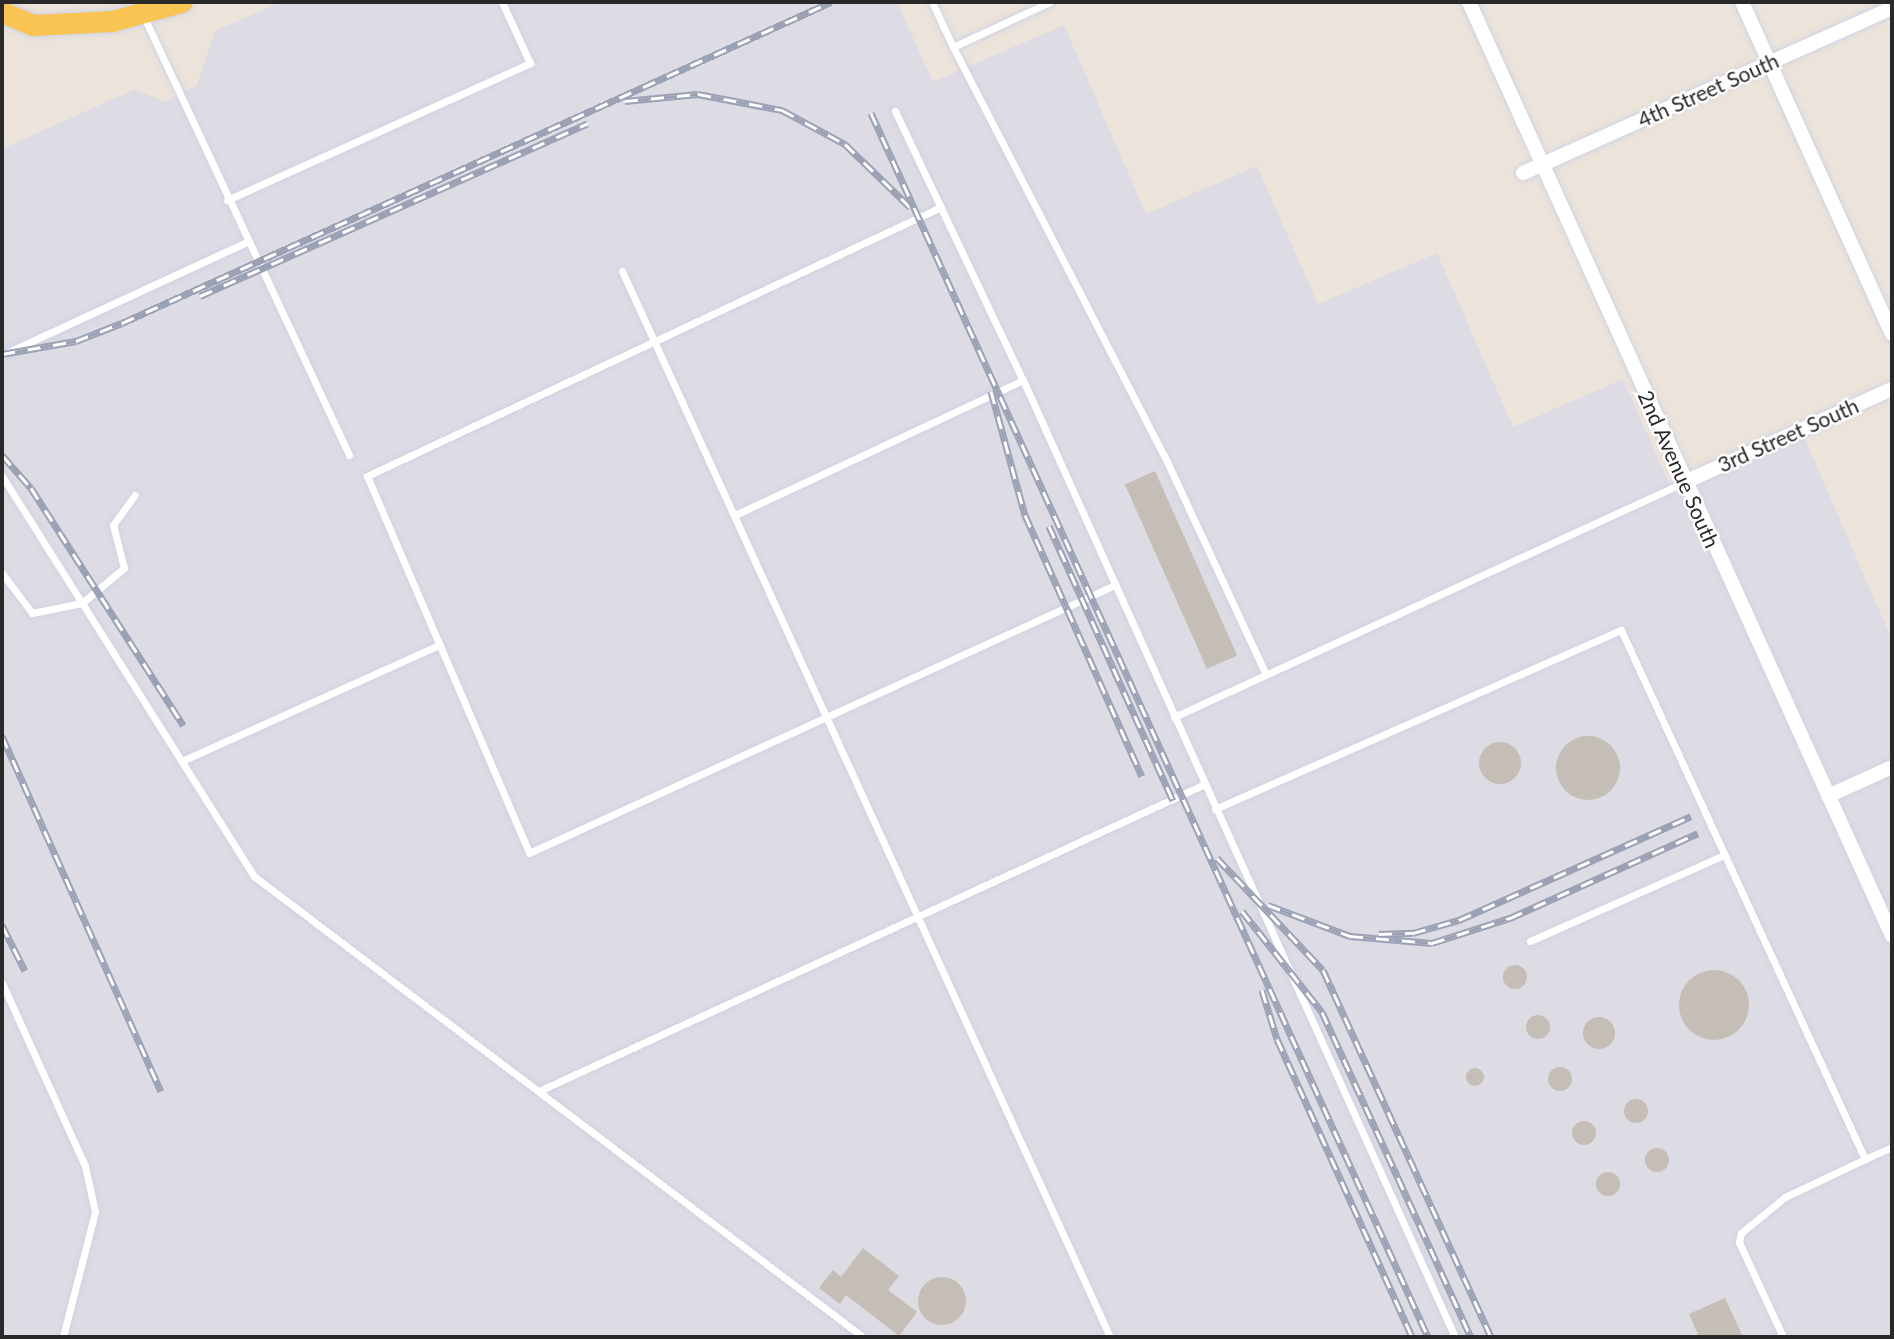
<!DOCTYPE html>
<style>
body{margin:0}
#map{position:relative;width:1894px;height:1339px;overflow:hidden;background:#ece3da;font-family:Lato,sans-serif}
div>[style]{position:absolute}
.industrial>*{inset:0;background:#dddbe4}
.building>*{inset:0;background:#c4beb6;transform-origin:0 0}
.round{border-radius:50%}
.roads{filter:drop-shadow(0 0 2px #cfd4e3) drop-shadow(0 0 2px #cfd4e3)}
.lane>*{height:7px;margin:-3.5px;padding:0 3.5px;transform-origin:3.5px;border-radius:3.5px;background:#fff}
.street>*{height:14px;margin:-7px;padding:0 7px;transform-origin:7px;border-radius:7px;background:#fff}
.primary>*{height:21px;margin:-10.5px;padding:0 10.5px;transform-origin:10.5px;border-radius:10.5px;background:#f9c452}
.rail>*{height:7px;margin-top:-3.5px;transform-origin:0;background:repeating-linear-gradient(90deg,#fff 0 13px,#9ca2b5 0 26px);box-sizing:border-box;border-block:2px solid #9ca2b5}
span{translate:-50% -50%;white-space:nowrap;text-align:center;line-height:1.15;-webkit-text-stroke:5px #fff;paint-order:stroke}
.street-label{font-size:21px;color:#292929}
.frame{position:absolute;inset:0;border:4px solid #292929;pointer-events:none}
</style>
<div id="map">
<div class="industrial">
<div style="clip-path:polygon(281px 2px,897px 2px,933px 82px,1064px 25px,1146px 214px,1257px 166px,1318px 304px,1437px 253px,1513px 427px,1623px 379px,1674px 494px,1804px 437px,1892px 640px,1892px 1337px,2px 1337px,2px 149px,135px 89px,165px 102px,197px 85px,215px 31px)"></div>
</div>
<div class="building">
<div style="left:1155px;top:471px;width:202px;height:33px;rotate:66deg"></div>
<div class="round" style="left:1556px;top:736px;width:64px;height:64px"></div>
<div class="round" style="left:1479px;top:742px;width:42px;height:42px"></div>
<div class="round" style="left:1503px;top:965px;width:24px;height:24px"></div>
<div class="round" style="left:1679px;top:970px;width:70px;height:70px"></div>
<div class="round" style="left:1526px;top:1015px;width:24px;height:24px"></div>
<div class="round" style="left:1583px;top:1017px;width:32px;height:32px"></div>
<div class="round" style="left:1548px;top:1067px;width:24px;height:24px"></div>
<div class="round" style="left:1466px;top:1068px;width:18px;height:18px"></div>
<div class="round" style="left:1624px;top:1099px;width:24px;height:24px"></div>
<div class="round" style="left:1572px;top:1121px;width:24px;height:24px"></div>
<div class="round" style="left:1645px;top:1148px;width:24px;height:24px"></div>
<div class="round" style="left:1596px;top:1172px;width:24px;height:24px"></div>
<div style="clip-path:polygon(863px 1248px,899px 1276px,888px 1290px,917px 1312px,899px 1336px,846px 1295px,840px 1304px,819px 1288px,833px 1270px,841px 1277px)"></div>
<div class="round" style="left:918px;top:1277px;width:48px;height:48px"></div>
<div style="clip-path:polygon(1725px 1298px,1743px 1337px,1699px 1337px,1689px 1314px)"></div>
</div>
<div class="roads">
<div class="lane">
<div style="left:932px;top:2px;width:50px;rotate:65deg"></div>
<div style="left:953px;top:47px;width:107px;rotate:-24.9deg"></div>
<div style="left:143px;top:15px;width:486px;rotate:64.9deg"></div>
<div style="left:953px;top:47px;width:459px;rotate:62.7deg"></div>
<div style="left:1164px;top:455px;width:242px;rotate:65.1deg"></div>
<div style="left:895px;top:111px;width:298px;rotate:64.6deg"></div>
<div style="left:1023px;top:380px;width:1050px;rotate:65.71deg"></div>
<div style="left:227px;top:200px;width:333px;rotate:-24.3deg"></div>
<div style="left:530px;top:63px;width:67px;rotate:-114.7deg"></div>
<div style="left:941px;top:207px;width:634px;rotate:154.89deg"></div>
<div style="left:367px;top:476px;width:410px;rotate:66.7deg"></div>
<div style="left:529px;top:853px;width:644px;rotate:-24.58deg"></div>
<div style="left:622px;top:271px;width:1172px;rotate:65.4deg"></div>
<div style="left:2px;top:355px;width:269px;rotate:-24.8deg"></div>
<div style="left:2px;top:476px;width:474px;rotate:57.8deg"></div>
<div style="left:255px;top:877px;width:762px;rotate:37.11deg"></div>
<div style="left:735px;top:515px;width:318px;rotate:-25.1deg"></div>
<div style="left:2px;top:573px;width:50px;rotate:53.1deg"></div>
<div style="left:32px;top:613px;width:51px;rotate:-11.3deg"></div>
<div style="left:82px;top:603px;width:55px;rotate:-39.8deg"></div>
<div style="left:124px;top:568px;width:44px;rotate:-104.3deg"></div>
<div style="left:113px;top:525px;width:37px;rotate:-54deg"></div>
<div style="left:1174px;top:717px;width:562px;rotate:-24.7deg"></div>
<div style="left:184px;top:760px;width:280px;rotate:-24.3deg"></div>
<div style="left:1215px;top:809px;width:444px;rotate:-23.8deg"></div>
<div style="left:1621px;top:630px;width:583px;rotate:65.24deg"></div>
<div style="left:1865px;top:1159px;width:30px;rotate:-24deg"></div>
<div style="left:1530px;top:941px;width:210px;rotate:-23.9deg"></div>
<div style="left:2px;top:983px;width:201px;rotate:65.6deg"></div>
<div style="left:85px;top:1166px;width:47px;rotate:77.7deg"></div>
<div style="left:95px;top:1212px;width:129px;rotate:104.4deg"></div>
<div style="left:539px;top:1091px;width:733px;rotate:-24.75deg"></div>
<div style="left:1783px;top:1337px;width:105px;rotate:-114.9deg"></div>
<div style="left:1739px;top:1242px;width:9px;rotate:-77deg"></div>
<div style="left:1741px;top:1233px;width:57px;rotate:-39.3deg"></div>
<div style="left:1785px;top:1197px;width:89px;rotate:-25.4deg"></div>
</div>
<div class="street">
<div style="left:1469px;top:2px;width:1025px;rotate:65.63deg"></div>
<div style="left:1742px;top:2px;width:364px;rotate:65.7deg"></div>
<div style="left:1523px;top:173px;width:404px;rotate:-24.1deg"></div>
<div style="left:1685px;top:482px;width:227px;rotate:-24.2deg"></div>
<div style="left:1828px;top:796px;width:70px;rotate:-24.4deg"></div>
</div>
<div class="primary">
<div style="left:2px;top:12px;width:34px;rotate:23deg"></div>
<div style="left:33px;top:25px;width:79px;rotate:-2.9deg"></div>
<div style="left:112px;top:21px;width:72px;rotate:-15.4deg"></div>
</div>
</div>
<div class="rail">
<div style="left:625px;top:101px;width:73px;rotate:-5.5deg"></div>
<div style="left:698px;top:94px;width:86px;rotate:10.8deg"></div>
<div style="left:782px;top:110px;width:72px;rotate:28.4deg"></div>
<div style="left:845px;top:144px;width:91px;rotate:44.1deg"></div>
<div style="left:871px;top:113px;width:1345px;rotate:65.53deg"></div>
<div style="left:200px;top:296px;width:424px;rotate:-24deg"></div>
<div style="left:2px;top:354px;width:75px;rotate:-10deg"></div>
<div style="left:76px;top:341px;width:49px;rotate:-21.4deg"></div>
<div style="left:122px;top:323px;width:778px;rotate:-24.36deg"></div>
<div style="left:991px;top:391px;width:129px;rotate:74.7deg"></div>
<div style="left:1025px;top:515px;width:286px;rotate:65.9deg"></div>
<div style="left:2px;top:455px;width:44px;rotate:48.7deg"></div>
<div style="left:31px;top:488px;width:282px;rotate:57.3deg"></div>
<div style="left:1049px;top:526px;width:301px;rotate:65.7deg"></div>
<div style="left:2px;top:736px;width:389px;rotate:65.9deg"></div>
<div style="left:1217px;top:858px;width:154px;rotate:46.6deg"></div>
<div style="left:1323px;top:970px;width:404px;rotate:65.4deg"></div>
<div style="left:1268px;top:905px;width:88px;rotate:20.7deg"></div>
<div style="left:1350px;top:936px;width:82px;rotate:4.9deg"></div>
<div style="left:1432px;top:943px;width:82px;rotate:-17.8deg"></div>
<div style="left:1510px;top:918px;width:206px;rotate:-24.3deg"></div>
<div style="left:1242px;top:911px;width:129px;rotate:51.6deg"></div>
<div style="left:1322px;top:1012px;width:358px;rotate:65.4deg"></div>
<div style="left:2px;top:925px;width:51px;rotate:63.4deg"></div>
<div style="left:1379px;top:934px;width:34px;rotate:-2deg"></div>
<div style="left:1413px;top:933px;width:48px;rotate:-15.8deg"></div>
<div style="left:1459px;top:920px;width:254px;rotate:-24.1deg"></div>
<div style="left:1262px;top:990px;width:51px;rotate:73deg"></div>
<div style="left:1277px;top:1039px;width:327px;rotate:65.6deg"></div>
</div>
<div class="street-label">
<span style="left:1708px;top:90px;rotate:-24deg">4th Street South</span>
<span style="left:1788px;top:435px;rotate:-24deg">3rd Street South</span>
<span style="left:1679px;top:469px;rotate:66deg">2nd Avenue South</span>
</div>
<div class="frame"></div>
</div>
